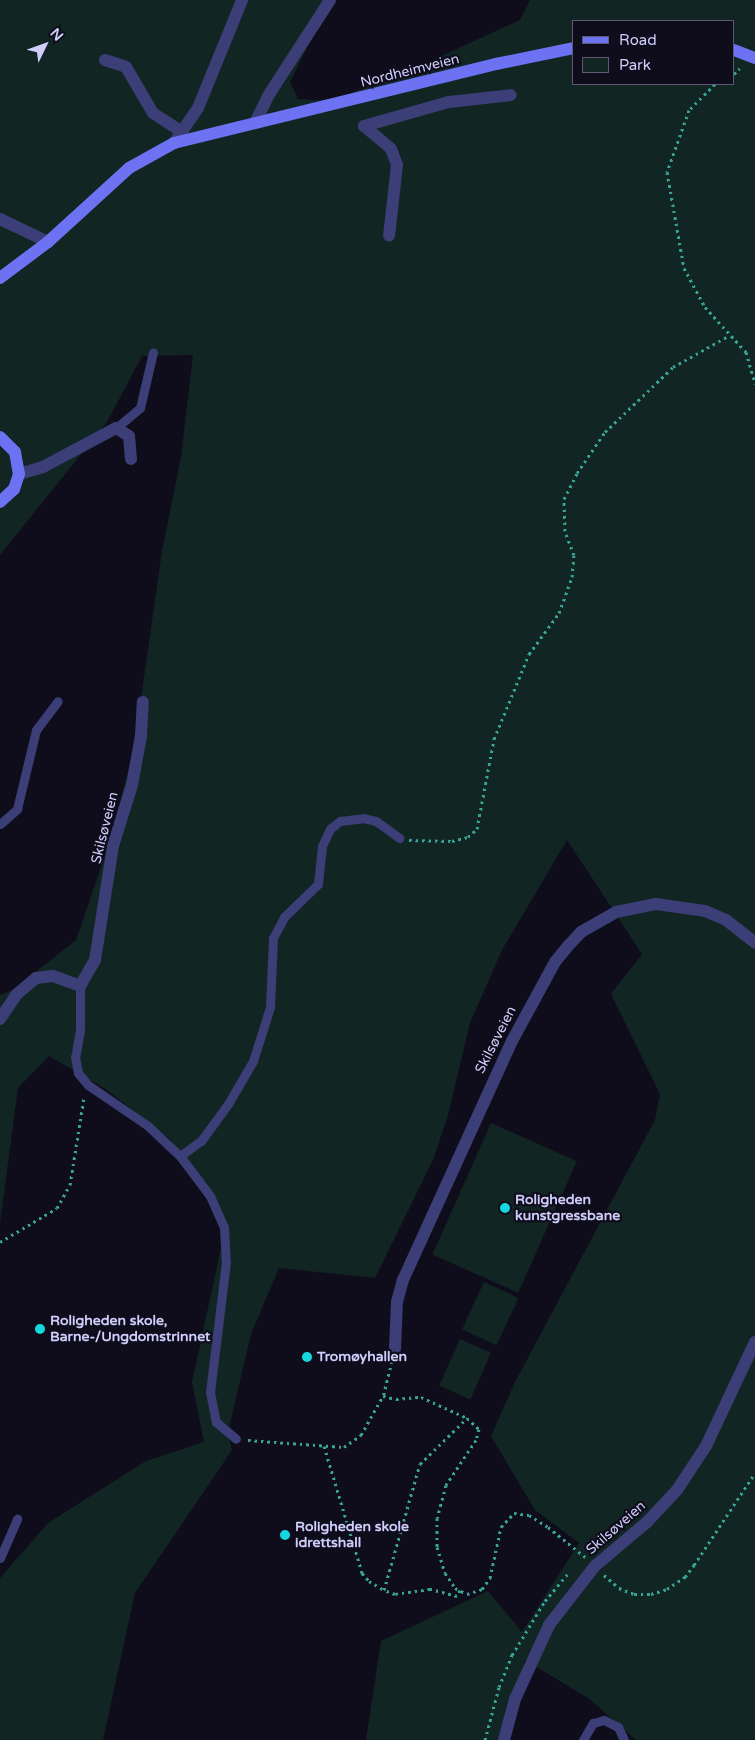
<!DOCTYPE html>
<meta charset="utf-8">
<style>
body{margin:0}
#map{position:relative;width:755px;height:1740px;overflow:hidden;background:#0f0d1c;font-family:"Varela Round",sans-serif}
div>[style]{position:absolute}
.green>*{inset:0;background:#112523;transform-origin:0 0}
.path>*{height:3px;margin-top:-1.5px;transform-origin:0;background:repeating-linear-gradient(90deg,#38a496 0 2.5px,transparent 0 6.5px)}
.service>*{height:9px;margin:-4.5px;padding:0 4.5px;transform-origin:4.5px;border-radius:4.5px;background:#3c3e77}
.minor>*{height:12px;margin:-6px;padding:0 6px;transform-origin:6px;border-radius:6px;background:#3c3e77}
.secondary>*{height:12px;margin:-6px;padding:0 6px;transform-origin:6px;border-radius:6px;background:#6d72f2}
.dots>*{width:14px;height:14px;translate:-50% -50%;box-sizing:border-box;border:2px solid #0f0d1c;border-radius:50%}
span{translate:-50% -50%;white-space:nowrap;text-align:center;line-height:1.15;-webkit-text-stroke:4.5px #0f0d1c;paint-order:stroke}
.street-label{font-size:14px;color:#cfcdfa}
.poi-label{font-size:14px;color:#cfcdfa;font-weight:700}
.left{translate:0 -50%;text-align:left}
.legend{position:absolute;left:572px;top:20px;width:162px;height:65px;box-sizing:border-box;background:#0f0d1c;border:1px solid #5c5a75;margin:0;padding:6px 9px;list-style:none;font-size:15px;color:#cfcdfa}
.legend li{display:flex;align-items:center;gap:10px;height:25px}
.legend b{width:25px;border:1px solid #5c5a75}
.north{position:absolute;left:20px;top:20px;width:50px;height:50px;-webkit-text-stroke:4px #0f0d1c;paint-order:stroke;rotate:48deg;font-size:14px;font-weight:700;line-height:20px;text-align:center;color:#cfcdfa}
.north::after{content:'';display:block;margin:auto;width:18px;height:22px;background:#cfcdfa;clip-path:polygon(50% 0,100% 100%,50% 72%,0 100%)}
</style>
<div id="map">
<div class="green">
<div style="clip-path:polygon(evenodd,0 0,331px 0,290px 82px,298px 99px,331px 101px,426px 63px,520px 20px,530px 0,755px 0,755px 1740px,636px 1740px,588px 1698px,525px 1660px,507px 1740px,366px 1740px,381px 1641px,488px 1591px,522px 1632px,579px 1543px,535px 1510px,491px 1436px,515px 1382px,655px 1120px,660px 1094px,611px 994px,642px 954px,567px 840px,502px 950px,470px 1023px,448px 1115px,433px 1160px,375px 1278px,279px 1268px,251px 1334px,228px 1432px,232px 1450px,135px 1593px,103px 1740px,0 1740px,0 1578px,48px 1523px,146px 1461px,204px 1442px,192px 1382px,226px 1225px,171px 1140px,107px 1090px,49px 1056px,18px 1088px,0 1223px,0 995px,13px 990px,76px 940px,109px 844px,134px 748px,162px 551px,181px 457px,193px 355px,142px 356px,107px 422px,0 555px,0 0,574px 21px,734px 21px,734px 84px,574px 84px,574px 21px)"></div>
<div style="left:491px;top:1123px;width:94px;height:144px;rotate:24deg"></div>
<div style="left:484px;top:1282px;width:38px;height:52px;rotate:25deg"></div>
<div style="left:460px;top:1339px;width:34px;height:51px;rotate:24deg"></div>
</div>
<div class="path">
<div style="left:734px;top:74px;width:8px;rotate:-45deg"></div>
<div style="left:715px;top:84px;width:37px;rotate:135deg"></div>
<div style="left:689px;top:110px;width:66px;rotate:109.5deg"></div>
<div style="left:667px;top:172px;width:97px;rotate:80deg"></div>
<div style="left:684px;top:268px;width:44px;rotate:61.7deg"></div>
<div style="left:705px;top:307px;width:61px;rotate:47.7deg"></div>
<div style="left:746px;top:352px;width:33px;rotate:74deg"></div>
<div style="left:409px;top:840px;width:43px;rotate:1.3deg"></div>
<div style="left:452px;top:841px;width:16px;rotate:-14deg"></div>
<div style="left:468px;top:837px;width:12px;rotate:-42deg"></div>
<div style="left:477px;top:829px;width:92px;rotate:-79.3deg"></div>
<div style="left:494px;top:739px;width:92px;rotate:-67.6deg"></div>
<div style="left:529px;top:654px;width:51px;rotate:-53.8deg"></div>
<div style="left:559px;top:613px;width:38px;rotate:-70deg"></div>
<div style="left:572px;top:577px;width:22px;rotate:-85deg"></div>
<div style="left:574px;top:555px;width:26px;rotate:-111deg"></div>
<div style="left:565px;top:531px;width:32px;rotate:-92deg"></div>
<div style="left:564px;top:499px;width:29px;rotate:-63deg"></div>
<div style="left:577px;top:473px;width:50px;rotate:-55.7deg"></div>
<div style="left:605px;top:432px;width:94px;rotate:-43.7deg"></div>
<div style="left:673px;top:367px;width:65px;rotate:-29.3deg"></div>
<div style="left:0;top:1242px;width:66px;rotate:-30.8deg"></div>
<div style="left:57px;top:1208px;width:26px;rotate:-61deg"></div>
<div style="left:70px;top:1185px;width:88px;rotate:-80.9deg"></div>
<div style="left:392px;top:1361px;width:36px;rotate:104deg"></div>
<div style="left:383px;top:1396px;width:13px;rotate:13deg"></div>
<div style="left:396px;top:1399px;width:25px;rotate:-5deg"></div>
<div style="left:421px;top:1397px;width:51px;rotate:24.5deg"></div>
<div style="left:467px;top:1418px;width:16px;rotate:43deg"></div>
<div style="left:479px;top:1429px;width:11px;rotate:105deg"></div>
<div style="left:476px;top:1440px;width:54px;rotate:123.7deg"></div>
<div style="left:446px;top:1485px;width:34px;rotate:105deg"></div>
<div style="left:437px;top:1518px;width:29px;rotate:90deg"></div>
<div style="left:437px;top:1547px;width:27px;rotate:73deg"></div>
<div style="left:445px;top:1573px;width:18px;rotate:56deg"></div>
<div style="left:455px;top:1588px;width:13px;rotate:27deg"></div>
<div style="left:467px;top:1594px;width:16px;rotate:-18deg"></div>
<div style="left:482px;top:1589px;width:14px;rotate:-54deg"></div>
<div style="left:490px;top:1578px;width:52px;rotate:-77.8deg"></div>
<div style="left:501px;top:1527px;width:19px;rotate:-47deg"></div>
<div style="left:514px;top:1513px;width:15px;rotate:8deg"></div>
<div style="left:529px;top:1515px;width:22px;rotate:32deg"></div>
<div style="left:548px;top:1527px;width:48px;rotate:39deg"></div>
<div style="left:248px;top:1440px;width:96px;rotate:4.2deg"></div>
<div style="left:344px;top:1447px;width:21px;rotate:-35deg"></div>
<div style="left:361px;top:1435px;width:45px;rotate:-60.6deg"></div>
<div style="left:324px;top:1446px;width:133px;rotate:73.3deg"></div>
<div style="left:362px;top:1573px;width:11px;rotate:49deg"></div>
<div style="left:369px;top:1581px;width:17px;rotate:31deg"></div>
<div style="left:604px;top:1575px;width:20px;rotate:41deg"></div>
<div style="left:619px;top:1588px;width:16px;rotate:22deg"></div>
<div style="left:634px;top:1594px;width:17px"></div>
<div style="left:651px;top:1594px;width:17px;rotate:-17deg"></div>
<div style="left:667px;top:1589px;width:22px;rotate:-34deg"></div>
<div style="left:685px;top:1577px;width:15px;rotate:-53deg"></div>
<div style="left:694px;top:1565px;width:110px;rotate:-56.5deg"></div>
<div style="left:460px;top:1590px;width:7px;rotate:117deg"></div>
<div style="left:457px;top:1596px;width:28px;rotate:-165deg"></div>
<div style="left:430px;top:1589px;width:35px;rotate:172deg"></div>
<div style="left:395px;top:1594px;width:12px;rotate:-160deg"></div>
<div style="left:384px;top:1590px;width:131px;rotate:-74.1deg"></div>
<div style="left:420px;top:1464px;width:66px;rotate:-44.4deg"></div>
<div style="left:485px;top:1740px;width:55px;rotate:-75.2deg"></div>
<div style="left:499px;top:1687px;width:35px;rotate:-68deg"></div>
<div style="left:512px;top:1655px;width:63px;rotate:-58.6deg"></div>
<div style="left:545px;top:1601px;width:39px;rotate:-50deg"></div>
</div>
<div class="service">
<div style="left:116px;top:428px;width:31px;rotate:-40deg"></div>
<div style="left:140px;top:408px;width:57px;rotate:-76.9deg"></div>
<div style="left:0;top:824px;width:23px;rotate:-41deg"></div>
<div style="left:17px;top:809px;width:81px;rotate:-76.5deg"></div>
<div style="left:36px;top:730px;width:36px;rotate:-53deg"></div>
<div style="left:80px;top:986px;width:44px;rotate:90deg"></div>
<div style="left:80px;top:1030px;width:27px;rotate:100deg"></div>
<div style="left:75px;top:1057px;width:16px;rotate:79deg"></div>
<div style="left:78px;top:1073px;width:16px;rotate:50deg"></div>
<div style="left:88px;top:1085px;width:73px;rotate:34.3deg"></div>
<div style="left:148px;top:1126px;width:44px;rotate:43.2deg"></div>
<div style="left:180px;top:1156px;width:50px;rotate:53.1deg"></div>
<div style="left:210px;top:1196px;width:34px;rotate:66deg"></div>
<div style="left:224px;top:1227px;width:35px;rotate:87deg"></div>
<div style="left:226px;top:1262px;width:131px;rotate:97deg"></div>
<div style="left:210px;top:1392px;width:31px;rotate:79deg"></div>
<div style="left:216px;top:1422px;width:26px;rotate:40deg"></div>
<div style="left:180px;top:1156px;width:26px;rotate:-36deg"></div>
<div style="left:201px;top:1141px;width:46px;rotate:-53.9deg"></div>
<div style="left:228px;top:1104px;width:50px;rotate:-59.8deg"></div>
<div style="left:253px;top:1061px;width:57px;rotate:-72.5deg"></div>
<div style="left:270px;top:1007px;width:69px;rotate:-87.5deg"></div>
<div style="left:273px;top:938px;width:24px;rotate:-62deg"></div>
<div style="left:284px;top:917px;width:47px;rotate:-44.1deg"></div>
<div style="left:318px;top:884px;width:38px;rotate:-84deg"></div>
<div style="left:322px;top:846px;width:19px;rotate:-65deg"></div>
<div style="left:330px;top:829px;width:13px;rotate:-39deg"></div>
<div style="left:340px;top:821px;width:23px;rotate:-7deg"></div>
<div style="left:363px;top:818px;width:13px;rotate:13deg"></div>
<div style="left:376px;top:821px;width:29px;rotate:36deg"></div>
<div style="left:0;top:1558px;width:43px;rotate:-66.4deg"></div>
<div style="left:583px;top:1740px;width:20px;rotate:-60deg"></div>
<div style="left:593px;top:1723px;width:11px;rotate:-15deg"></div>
<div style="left:604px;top:1720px;width:16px;rotate:27deg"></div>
<div style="left:618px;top:1727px;width:14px;rotate:65deg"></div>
</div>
<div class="minor">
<div style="left:105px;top:60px;width:22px;rotate:18deg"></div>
<div style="left:126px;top:67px;width:53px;rotate:59.6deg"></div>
<div style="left:153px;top:113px;width:33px;rotate:33deg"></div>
<div style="left:255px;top:123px;width:30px;rotate:-64deg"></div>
<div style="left:268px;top:96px;width:114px;rotate:-57.1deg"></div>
<div style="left:364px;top:126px;width:88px;rotate:-15.8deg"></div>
<div style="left:449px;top:102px;width:62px;rotate:-6.4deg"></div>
<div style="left:364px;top:126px;width:35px;rotate:40deg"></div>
<div style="left:391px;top:149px;width:17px;rotate:69deg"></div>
<div style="left:397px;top:165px;width:71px;rotate:96.4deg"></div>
<div style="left:174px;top:143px;width:42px;rotate:-55.6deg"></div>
<div style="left:198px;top:108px;width:117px;rotate:-67.8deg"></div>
<div style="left:0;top:219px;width:53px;rotate:25.6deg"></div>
<div style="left:19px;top:474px;width:25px;rotate:-16deg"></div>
<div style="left:43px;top:467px;width:83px;rotate:-28.1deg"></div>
<div style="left:116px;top:428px;width:15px;rotate:32deg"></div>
<div style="left:129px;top:436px;width:23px;rotate:85deg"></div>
<div style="left:0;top:1019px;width:30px;rotate:-56deg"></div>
<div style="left:17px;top:994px;width:25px;rotate:-40deg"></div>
<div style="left:36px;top:978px;width:17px;rotate:-7deg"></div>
<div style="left:53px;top:976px;width:29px;rotate:20deg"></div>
<div style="left:80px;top:986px;width:30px;rotate:-60deg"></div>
<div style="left:95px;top:960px;width:115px;rotate:-81deg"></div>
<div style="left:113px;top:846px;width:64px;rotate:-72.7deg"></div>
<div style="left:132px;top:785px;width:50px;rotate:-79.6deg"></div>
<div style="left:141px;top:736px;width:34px;rotate:-87deg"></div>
<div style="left:395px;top:1349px;width:47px;rotate:-87.6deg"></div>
<div style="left:397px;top:1302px;width:23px;rotate:-75deg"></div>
<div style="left:403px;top:1280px;width:263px;rotate:-65.5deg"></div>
<div style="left:512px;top:1041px;width:90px;rotate:-61.4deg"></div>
<div style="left:555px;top:962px;width:22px;rotate:-51deg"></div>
<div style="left:569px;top:945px;width:18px;rotate:-47deg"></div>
<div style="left:581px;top:932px;width:40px;rotate:-29.7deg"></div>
<div style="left:616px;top:912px;width:41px;rotate:-11.3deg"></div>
<div style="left:656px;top:904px;width:49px;rotate:8.1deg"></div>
<div style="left:705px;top:911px;width:23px;rotate:23deg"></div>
<div style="left:726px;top:920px;width:37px;rotate:38deg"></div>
<div style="left:504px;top:1740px;width:42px;rotate:-75deg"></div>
<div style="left:515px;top:1699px;width:81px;rotate:-65.3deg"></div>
<div style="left:549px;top:1625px;width:75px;rotate:-52.1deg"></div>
<div style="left:595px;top:1566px;width:68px;rotate:-40.2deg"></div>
<div style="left:647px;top:1522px;width:44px;rotate:-46.8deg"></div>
<div style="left:677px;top:1490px;width:53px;rotate:-56.6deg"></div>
<div style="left:706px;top:1446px;width:115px;rotate:-64.8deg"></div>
</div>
<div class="secondary">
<div style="left:734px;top:50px;width:22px;rotate:21deg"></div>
<div style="left:0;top:278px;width:60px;rotate:-36.9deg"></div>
<div style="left:48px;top:242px;width:110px;rotate:-42.4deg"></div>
<div style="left:129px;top:168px;width:51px;rotate:-29.1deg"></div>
<div style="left:174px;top:143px;width:332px;rotate:-13.8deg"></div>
<div style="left:496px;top:64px;width:80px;rotate:-11.6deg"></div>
<div style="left:0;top:437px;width:21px;rotate:45deg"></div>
<div style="left:15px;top:452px;width:22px;rotate:80deg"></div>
<div style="left:19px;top:474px;width:16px;rotate:108deg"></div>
<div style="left:14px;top:489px;width:19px;rotate:137deg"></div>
</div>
<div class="dots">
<div style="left:505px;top:1208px;background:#14d8df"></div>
<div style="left:40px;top:1329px;background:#14d8df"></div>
<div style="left:307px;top:1357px;background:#14d8df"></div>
<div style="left:285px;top:1535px;background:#14d8df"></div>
</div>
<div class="street-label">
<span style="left:410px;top:71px;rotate:-14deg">Nordheimveien</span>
<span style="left:105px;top:828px;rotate:-76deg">Skilsøveien</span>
<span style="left:496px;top:1040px;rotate:-63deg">Skilsøveien</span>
<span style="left:616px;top:1528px;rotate:-41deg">Skilsøveien</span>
</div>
<div class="poi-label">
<span class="left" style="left:515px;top:1208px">Roligheden<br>kunstgressbane</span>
<span class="left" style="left:50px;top:1329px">Roligheden skole,<br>Barne-/Ungdomstrinnet</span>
<span class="left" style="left:317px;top:1357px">Tromøyhallen</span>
<span class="left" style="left:295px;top:1535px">Roligheden skole<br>idrettshall</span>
</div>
<ul class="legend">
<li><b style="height:6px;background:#6d72f2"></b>Road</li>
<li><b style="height:14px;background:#112523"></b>Park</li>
</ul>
<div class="north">N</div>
</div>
